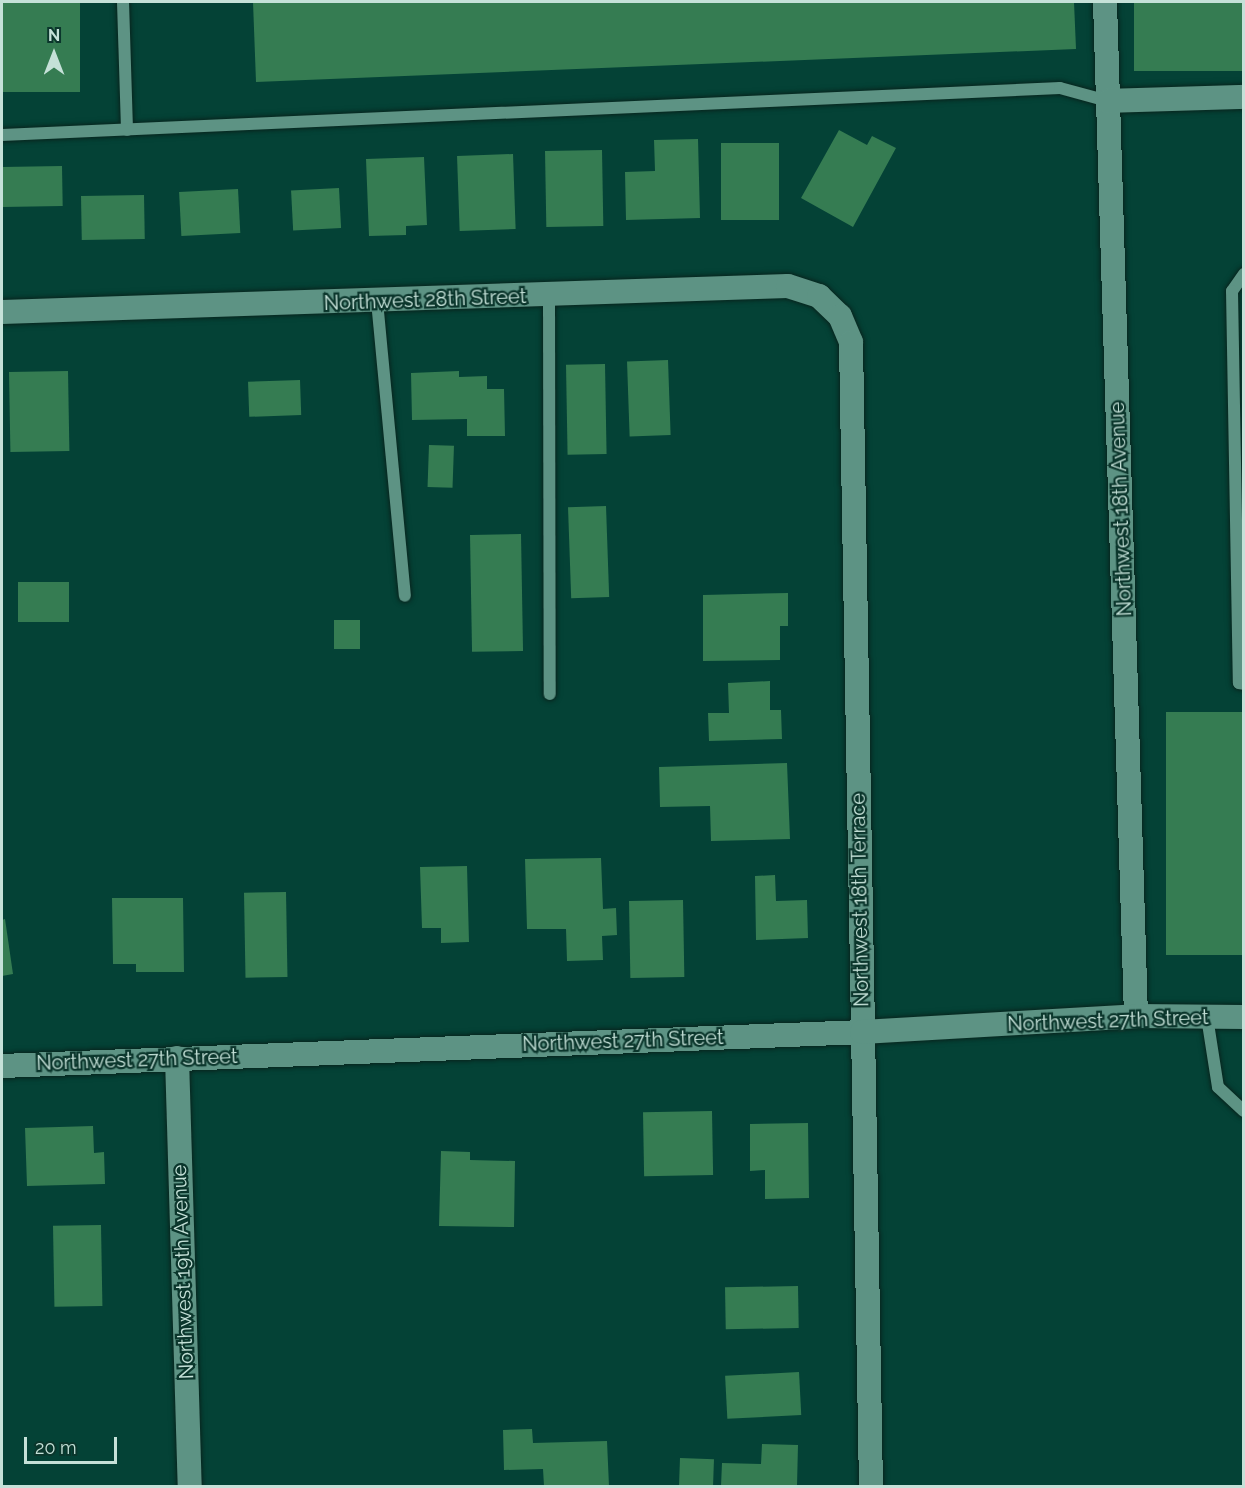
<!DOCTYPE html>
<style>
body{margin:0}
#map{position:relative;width:1245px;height:1488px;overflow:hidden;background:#044236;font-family:Raleway,sans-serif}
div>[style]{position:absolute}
.building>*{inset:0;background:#357c52;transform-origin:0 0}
.roads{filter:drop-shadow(0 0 2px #08251e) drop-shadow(0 0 2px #08251e)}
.lane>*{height:12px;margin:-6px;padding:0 6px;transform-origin:6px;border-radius:6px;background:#5d9384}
.street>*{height:24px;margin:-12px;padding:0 12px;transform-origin:12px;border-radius:12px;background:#5d9384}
span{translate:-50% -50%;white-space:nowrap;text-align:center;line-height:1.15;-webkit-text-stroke:4.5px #0b362c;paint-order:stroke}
.street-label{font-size:20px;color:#c5e1d8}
.frame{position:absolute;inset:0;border:3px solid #c5e1d8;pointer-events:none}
.north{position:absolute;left:24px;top:24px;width:60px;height:60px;-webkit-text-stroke:4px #0b362c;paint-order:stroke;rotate:0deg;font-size:16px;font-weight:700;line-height:24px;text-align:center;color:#c5e1d8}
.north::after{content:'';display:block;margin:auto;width:21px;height:27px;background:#c5e1d8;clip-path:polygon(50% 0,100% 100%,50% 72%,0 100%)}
.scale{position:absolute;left:24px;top:1437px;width:93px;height:27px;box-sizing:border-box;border:3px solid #c5e1d8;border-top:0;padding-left:8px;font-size:18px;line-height:21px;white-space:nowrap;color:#c5e1d8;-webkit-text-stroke:4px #0b362c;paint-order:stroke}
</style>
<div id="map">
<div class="building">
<div style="left:2px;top:2px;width:78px;height:90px"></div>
<div style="clip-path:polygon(253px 2px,1074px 2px,1076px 49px,256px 82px)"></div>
<div style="left:1134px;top:2px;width:109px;height:69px"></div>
<div style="clip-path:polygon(839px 130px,867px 145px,872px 136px,896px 148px,853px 227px,801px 198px)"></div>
<div style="clip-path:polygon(698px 139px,700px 218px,626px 220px,625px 172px,655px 171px,654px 140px)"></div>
<div style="left:779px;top:143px;width:77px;height:58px;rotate:90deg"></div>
<div style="left:602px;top:150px;width:76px;height:57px;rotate:89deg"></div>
<div style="left:513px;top:154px;width:75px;height:56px;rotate:88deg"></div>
<div style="clip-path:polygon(424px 157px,427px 225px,406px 226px,406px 235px,369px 236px,366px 159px)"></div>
<div style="left:62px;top:166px;width:40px;height:60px;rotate:89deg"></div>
<div style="left:339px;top:188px;width:40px;height:48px;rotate:87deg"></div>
<div style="left:238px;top:189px;width:44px;height:59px;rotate:87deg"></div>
<div style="left:144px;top:195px;width:44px;height:63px;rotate:89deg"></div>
<div style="left:668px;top:360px;width:75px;height:41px;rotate:88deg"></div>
<div style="left:605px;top:364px;width:90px;height:39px;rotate:89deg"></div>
<div style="left:68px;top:371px;width:80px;height:59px;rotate:89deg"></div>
<div style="clip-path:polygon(459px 371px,459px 377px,487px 376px,487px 389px,504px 389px,505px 436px,467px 436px,467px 419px,412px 420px,411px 373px)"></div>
<div style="left:300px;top:380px;width:35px;height:52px;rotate:88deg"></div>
<div style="left:429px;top:445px;width:25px;height:42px;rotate:2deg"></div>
<div style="left:606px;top:506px;width:91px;height:38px;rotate:88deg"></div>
<div style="left:521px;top:534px;width:117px;height:51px;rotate:89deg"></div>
<div style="left:18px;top:582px;width:51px;height:40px"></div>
<div style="clip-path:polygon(788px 593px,788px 626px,780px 626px,780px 660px,703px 661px,703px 595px)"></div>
<div style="left:334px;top:620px;width:26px;height:29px"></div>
<div style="clip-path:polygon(770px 681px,770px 710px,781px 710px,782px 739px,709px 741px,708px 713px,729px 713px,728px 683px)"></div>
<div style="left:1244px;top:712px;width:243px;height:78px;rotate:90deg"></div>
<div style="clip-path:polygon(787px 763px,790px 839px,711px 841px,710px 806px,660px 807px,659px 767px)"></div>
<div style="clip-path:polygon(601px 858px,603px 909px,616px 908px,617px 935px,602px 936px,603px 960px,567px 961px,566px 929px,527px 929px,525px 859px)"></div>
<div style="clip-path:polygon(467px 866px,469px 942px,441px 943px,441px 928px,422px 928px,420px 867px)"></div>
<div style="clip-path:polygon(775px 875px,776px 901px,807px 900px,808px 938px,756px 940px,755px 876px)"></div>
<div style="left:286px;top:892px;width:85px;height:42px;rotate:89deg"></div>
<div style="clip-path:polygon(112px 898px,183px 898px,184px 972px,136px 972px,136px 964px,113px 964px)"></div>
<div style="left:683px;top:900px;width:77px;height:54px;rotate:89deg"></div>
<div style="clip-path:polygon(5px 919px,13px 974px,2px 976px,2px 920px)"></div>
<div style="left:712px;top:1111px;width:64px;height:69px;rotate:89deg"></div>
<div style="clip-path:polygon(808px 1123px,809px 1198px,765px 1199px,765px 1170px,750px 1171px,750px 1124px)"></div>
<div style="clip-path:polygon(93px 1126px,94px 1153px,104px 1152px,105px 1184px,27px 1186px,25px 1128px)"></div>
<div style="clip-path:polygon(441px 1151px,470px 1152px,470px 1160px,515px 1161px,514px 1227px,439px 1226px)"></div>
<div style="left:101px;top:1225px;width:81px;height:48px;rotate:89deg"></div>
<div style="left:798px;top:1286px;width:42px;height:73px;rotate:89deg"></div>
<div style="left:799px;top:1372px;width:43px;height:74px;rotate:87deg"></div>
<div style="clip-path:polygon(532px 1429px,533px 1443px,607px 1441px,609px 1486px,544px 1486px,543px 1469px,504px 1470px,503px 1430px)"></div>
<div style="clip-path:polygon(762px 1444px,798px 1445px,797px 1486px,721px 1486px,722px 1463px,761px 1464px)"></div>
<div style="left:680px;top:1458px;width:34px;height:28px;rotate:2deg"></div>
</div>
<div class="roads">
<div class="lane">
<div style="left:123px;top:2px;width:128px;rotate:88.2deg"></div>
<div style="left:2px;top:135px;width:1059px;rotate:-2.54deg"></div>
<div style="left:1060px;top:88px;width:50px;rotate:15.2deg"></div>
<div style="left:1244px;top:274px;width:21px;rotate:125deg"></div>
<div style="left:1232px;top:291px;width:392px;rotate:89deg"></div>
<div style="left:1239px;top:683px;width:5px;rotate:11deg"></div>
<div style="left:549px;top:297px;width:397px;rotate:89.9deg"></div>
<div style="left:377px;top:301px;width:296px;rotate:84.6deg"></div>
<div style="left:1207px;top:1017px;width:71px;rotate:81.1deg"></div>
<div style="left:1218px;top:1087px;width:35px;rotate:43deg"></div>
</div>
<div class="street">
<div style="left:1105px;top:2px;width:1014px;rotate:88.25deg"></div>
<div style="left:1108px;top:101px;width:136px;rotate:-1.7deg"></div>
<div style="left:2px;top:312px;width:786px;rotate:-1.89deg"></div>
<div style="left:788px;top:286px;width:33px;rotate:18deg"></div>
<div style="left:819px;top:296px;width:29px;rotate:44deg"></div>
<div style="left:840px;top:316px;width:28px;rotate:67deg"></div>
<div style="left:851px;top:342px;width:1144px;rotate:89deg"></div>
<div style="left:177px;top:1058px;width:428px;rotate:88.3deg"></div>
<div style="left:2px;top:1066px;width:861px;rotate:-2.26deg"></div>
<div style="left:862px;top:1032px;width:274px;rotate:-3.3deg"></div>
<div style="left:1136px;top:1016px;width:108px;rotate:0.5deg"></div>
</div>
</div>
<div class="street-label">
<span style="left:425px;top:300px;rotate:-2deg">Northwest 28th Street</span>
<span style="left:1121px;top:509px;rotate:-92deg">Northwest 18th Avenue</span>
<span style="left:860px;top:900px;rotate:-91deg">Northwest 18th Terrace</span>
<span style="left:1108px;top:1021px;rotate:-2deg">Northwest 27th Street</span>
<span style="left:623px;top:1041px;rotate:-2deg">Northwest 27th Street</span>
<span style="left:137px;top:1060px;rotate:-2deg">Northwest 27th Street</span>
<span style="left:183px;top:1272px;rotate:-92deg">Northwest 19th Avenue</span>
</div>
<div class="frame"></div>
<div class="north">N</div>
<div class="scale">20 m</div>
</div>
